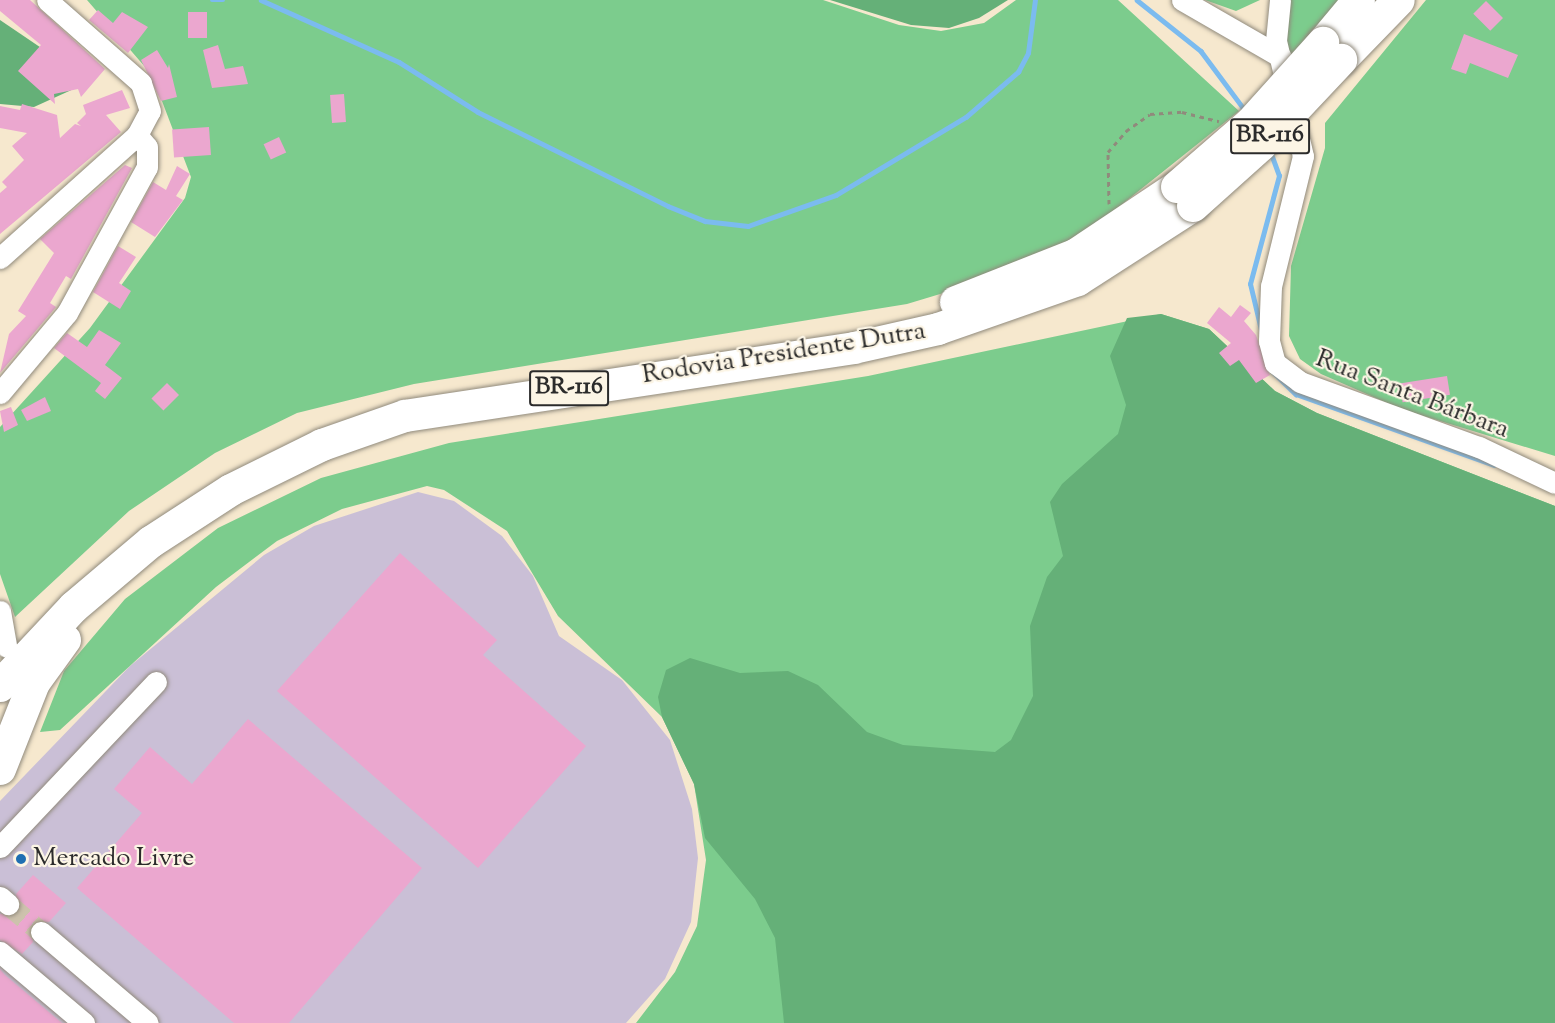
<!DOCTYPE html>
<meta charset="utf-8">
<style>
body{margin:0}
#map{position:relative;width:1555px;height:1023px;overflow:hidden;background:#f6e8ce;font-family:"Sorts Mill Goudy",serif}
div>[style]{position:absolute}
.industrial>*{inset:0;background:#cabfd6}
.green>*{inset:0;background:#7ccc8d}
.forest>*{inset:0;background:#65b078}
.stream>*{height:4.5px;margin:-2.25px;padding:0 2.25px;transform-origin:2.25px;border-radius:2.25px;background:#7bbbef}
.building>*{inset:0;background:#eba7cf;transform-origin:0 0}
.minor-tunnel>*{height:21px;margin-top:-10.5px;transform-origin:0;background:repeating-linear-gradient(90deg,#cdc2ad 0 21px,transparent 0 31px)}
.path>*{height:3px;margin-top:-1.5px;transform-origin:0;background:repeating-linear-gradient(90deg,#908a7c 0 4.5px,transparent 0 9px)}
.roads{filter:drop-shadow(0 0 2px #908a7c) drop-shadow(0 0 2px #908a7c)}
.minor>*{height:21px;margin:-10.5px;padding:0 10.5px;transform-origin:10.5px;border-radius:10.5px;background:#fff}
.highway>*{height:32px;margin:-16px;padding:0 16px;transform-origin:16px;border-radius:16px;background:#fff}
.bridges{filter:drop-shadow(0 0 2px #908a7c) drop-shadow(0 0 2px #908a7c)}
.highway-bridge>*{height:32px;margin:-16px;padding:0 16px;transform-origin:16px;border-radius:16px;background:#fff}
.dots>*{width:16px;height:16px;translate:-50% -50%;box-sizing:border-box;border:3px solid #fcf5e5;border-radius:50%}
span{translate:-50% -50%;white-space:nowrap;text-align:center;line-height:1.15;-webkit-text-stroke:4.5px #fcf5e5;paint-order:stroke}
.shield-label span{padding:2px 4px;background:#fcf5e5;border:2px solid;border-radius:4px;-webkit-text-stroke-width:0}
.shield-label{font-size:24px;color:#2b2b2b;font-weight:700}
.street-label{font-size:26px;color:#2b2b2b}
.poi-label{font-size:26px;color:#2b2b2b}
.left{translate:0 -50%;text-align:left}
</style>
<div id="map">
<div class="industrial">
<div style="clip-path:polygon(418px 492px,454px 501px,502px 536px,533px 576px,559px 636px,622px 680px,670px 740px,692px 809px,698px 858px,691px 922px,665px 979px,626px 1023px,0 1023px,0 801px,130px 666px,264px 555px,314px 526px)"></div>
</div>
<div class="green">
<div style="clip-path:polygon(87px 0,823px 0,899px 25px,941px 31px,984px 23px,1016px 0,1118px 0,1239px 111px,1101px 221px,1031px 264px,970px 285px,907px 304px,414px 384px,297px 413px,215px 453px,129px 511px,15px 617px,0 574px,0 427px,90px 328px,185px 198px,191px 177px,152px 75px)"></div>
<div style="clip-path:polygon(1205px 0,1260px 0,1236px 11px)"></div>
<div style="clip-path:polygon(1289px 0,1346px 0,1291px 57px,1286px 42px)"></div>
<div style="clip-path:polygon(1426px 0,1555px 0,1555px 456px,1401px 409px,1321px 374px,1300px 359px,1289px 336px,1291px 266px,1325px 148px,1325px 123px)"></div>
<div style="clip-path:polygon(1161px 314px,1209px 329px,1275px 391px,1317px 413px,1555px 506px,1555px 1023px,636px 1023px,675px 972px,697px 926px,706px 860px,694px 784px,662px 717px,558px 616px,507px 531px,444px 490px,427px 486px,342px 509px,277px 541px,216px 587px,60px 730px,40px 732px,64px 671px,125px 599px,218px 528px,321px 478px,449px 443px,868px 376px)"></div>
</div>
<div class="forest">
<div style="clip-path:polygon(830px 0,1008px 0,979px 18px,949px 28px,911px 25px)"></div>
<div style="clip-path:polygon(0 20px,62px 62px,78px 87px,34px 107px,0 104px)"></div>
<div style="clip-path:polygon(1161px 314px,1209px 329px,1275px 391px,1317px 413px,1555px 506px,1555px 1023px,784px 1023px,775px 938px,755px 899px,705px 838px,694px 784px,662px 717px,658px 697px,666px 670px,690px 658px,740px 673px,788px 671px,818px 685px,867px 732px,903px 745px,995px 752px,1011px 740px,1033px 696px,1030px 626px,1047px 577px,1063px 556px,1050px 502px,1062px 484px,1118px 434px,1126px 405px,1110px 356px,1127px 318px)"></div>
</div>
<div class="stream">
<div style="left:212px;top:0;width:11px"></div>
<div style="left:261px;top:0;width:151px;rotate:24.2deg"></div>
<div style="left:399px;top:62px;width:93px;rotate:32.3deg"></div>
<div style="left:478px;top:112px;width:212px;rotate:26.3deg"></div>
<div style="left:668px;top:206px;width:40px;rotate:22deg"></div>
<div style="left:705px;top:221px;width:43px;rotate:6.6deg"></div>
<div style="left:748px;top:226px;width:93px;rotate:-19.4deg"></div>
<div style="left:836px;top:195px;width:152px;rotate:-31deg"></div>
<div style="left:966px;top:117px;width:69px;rotate:-40.9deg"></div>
<div style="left:1018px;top:72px;width:21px;rotate:-62deg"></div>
<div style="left:1028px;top:53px;width:53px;rotate:-82.5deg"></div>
<div style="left:1137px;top:0;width:82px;rotate:38.6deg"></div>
<div style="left:1201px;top:51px;width:77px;rotate:53.4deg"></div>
<div style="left:1261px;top:330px;width:47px;rotate:-103.4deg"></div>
<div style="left:1250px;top:284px;width:112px;rotate:-75deg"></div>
<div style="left:1279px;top:176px;width:27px;rotate:-110deg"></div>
<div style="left:1271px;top:370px;width:35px;rotate:44deg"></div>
<div style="left:1296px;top:394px;width:210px;rotate:19.7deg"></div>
</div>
<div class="building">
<div style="clip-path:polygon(0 0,30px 0,105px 69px,81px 97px,78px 89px,54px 94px,55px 104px,18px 71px,41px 45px,0 11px)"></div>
<div style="left:1486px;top:1px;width:24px;height:18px;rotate:45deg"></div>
<div style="clip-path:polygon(98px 10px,113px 23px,122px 12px,148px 27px,128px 53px,89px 20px)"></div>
<div style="left:188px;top:12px;width:19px;height:26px"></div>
<div style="clip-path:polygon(1464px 34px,1518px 55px,1508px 78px,1470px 63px,1466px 74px,1451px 69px)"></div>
<div style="clip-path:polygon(218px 45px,225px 69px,243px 66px,248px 84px,212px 88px,203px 50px)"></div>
<div style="clip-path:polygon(157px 50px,168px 68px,169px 64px,177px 97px,161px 101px,141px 60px)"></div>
<div style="clip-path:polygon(122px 90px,130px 108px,106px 115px,121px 132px,0 234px,0 193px,7px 187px,2px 182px,24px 160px,12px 146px,27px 133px,0 128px,0 106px,20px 110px,22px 104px,57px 115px,60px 138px,75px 124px,81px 126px,77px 123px,86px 114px,83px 105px)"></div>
<div style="left:344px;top:94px;width:28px;height:14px;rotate:86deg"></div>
<div style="left:209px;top:127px;width:28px;height:37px;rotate:86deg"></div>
<div style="left:279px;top:137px;width:17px;height:17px;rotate:65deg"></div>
<div style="clip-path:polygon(125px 165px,132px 168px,71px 279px,66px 276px,50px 303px,56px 307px,0 373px,9px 334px,26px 316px,18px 311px,54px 253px,40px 239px)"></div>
<div style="clip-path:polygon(177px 166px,190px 174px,176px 196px,183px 200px,155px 237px,131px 222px,153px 182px,166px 190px)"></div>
<div style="clip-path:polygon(118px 246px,136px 257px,119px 283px,131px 291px,120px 309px,93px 292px)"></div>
<div style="clip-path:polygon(1240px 305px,1251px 313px,1244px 321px,1256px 335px,1270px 375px,1256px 383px,1239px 360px,1230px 366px,1219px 353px,1231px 343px,1207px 323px,1219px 307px,1231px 317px)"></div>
<div style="clip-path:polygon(99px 330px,121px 343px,105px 365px,122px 378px,105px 399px,95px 391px,101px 383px,54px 348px,67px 333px,87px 347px)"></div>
<div style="left:1447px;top:376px;width:19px;height:48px;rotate:81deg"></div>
<div style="left:167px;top:383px;width:17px;height:22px;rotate:45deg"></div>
<div style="clip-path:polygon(45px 397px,51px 411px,27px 421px,21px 410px)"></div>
<div style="clip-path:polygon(11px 407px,18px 425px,4px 432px,0 411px)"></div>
<div style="clip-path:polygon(400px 553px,497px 640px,483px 655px,586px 746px,478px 868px,277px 691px)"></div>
<div style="clip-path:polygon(248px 719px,422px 868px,289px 1023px,234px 1023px,77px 888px,142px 813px,114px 789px,150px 747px,192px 784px)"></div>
<div style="clip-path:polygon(33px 875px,66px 903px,49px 922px,32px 923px,33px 942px,22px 954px,0 940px,0 914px,18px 912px,16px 894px)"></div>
<div style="clip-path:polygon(0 969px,5px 975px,62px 1023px,0 1023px)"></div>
</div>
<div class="minor-tunnel">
<div style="left:8px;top:904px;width:43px;rotate:40.3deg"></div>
</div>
<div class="path">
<div style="left:1109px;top:204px;width:52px;rotate:-91.1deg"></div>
<div style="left:1108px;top:152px;width:28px;rotate:-49deg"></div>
<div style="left:1126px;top:131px;width:29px;rotate:-35deg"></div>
<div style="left:1150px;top:114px;width:32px;rotate:-4deg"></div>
<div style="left:1182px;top:112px;width:38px;rotate:14deg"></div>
</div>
<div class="roads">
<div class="minor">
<div style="left:1182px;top:0;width:114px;rotate:29.9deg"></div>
<div style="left:1280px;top:0;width:41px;rotate:95.6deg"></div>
<div style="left:1276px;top:41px;width:118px;rotate:76.8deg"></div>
<div style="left:1303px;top:156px;width:134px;rotate:103.8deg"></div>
<div style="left:1271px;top:286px;width:55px;rotate:92.1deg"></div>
<div style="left:1269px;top:341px;width:23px;rotate:75deg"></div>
<div style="left:1275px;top:363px;width:31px;rotate:37deg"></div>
<div style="left:1300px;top:382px;width:190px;rotate:20deg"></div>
<div style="left:1479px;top:447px;width:84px;rotate:25.3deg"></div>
<div style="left:0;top:258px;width:184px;rotate:-41.9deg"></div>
<div style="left:0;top:393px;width:104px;rotate:-50.1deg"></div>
<div style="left:67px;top:313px;width:166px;rotate:-61.3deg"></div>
<div style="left:147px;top:167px;width:20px;rotate:-90deg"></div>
<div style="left:147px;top:147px;width:16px;rotate:-130deg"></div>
<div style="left:137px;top:135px;width:27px;rotate:-62deg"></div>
<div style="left:150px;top:111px;width:29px;rotate:-108deg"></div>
<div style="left:141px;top:83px;width:125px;rotate:-138.6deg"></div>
<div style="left:0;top:611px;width:36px;rotate:80deg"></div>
<div style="left:0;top:847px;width:227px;rotate:-46.6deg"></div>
<div style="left:0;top:897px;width:11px;rotate:41deg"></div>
<div style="left:41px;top:932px;width:140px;rotate:40.4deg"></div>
<div style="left:0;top:952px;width:110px;rotate:40.2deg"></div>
</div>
<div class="highway">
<div style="left:1323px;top:43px;width:56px;rotate:-50.1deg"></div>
<div style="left:1341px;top:60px;width:83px;rotate:-46deg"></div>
<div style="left:956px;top:302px;width:130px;rotate:-21.6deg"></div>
<div style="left:1077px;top:254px;width:120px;rotate:-33.8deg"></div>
<div style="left:0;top:686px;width:108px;rotate:-46.9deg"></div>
<div style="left:74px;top:607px;width:101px;rotate:-40.2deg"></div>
<div style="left:151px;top:542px;width:95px;rotate:-33deg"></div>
<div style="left:231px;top:490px;width:102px;rotate:-26.3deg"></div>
<div style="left:322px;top:445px;width:88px;rotate:-19.3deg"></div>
<div style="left:405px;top:416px;width:454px;rotate:-8.6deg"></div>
<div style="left:854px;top:348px;width:86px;rotate:-12.7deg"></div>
<div style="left:938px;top:329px;width:148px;rotate:-19.3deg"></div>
<div style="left:1078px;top:280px;width:137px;rotate:-32.8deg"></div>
<div style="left:0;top:769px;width:92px;rotate:-68.4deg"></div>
<div style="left:34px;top:683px;width:53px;rotate:-54.2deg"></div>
</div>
</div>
<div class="bridges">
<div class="highway-bridge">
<div style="left:1177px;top:187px;width:98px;rotate:-40.9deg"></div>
<div style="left:1251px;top:123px;width:108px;rotate:-48deg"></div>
<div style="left:1193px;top:206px;width:91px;rotate:-41.9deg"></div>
<div style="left:1261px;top:145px;width:117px;rotate:-46.7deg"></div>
</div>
</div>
<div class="dots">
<div style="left:21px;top:859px;background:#1f6fb2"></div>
</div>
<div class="shield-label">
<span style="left:1270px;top:136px">BR-116</span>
<span style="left:569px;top:388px">BR-116</span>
</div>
<div class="street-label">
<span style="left:784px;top:354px;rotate:-9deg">Rodovia Presidente Dutra</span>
<span style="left:1412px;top:395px;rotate:21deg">Rua Santa Bárbara</span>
</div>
<div class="poi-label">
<span class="left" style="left:33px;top:859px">Mercado Livre</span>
</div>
</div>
